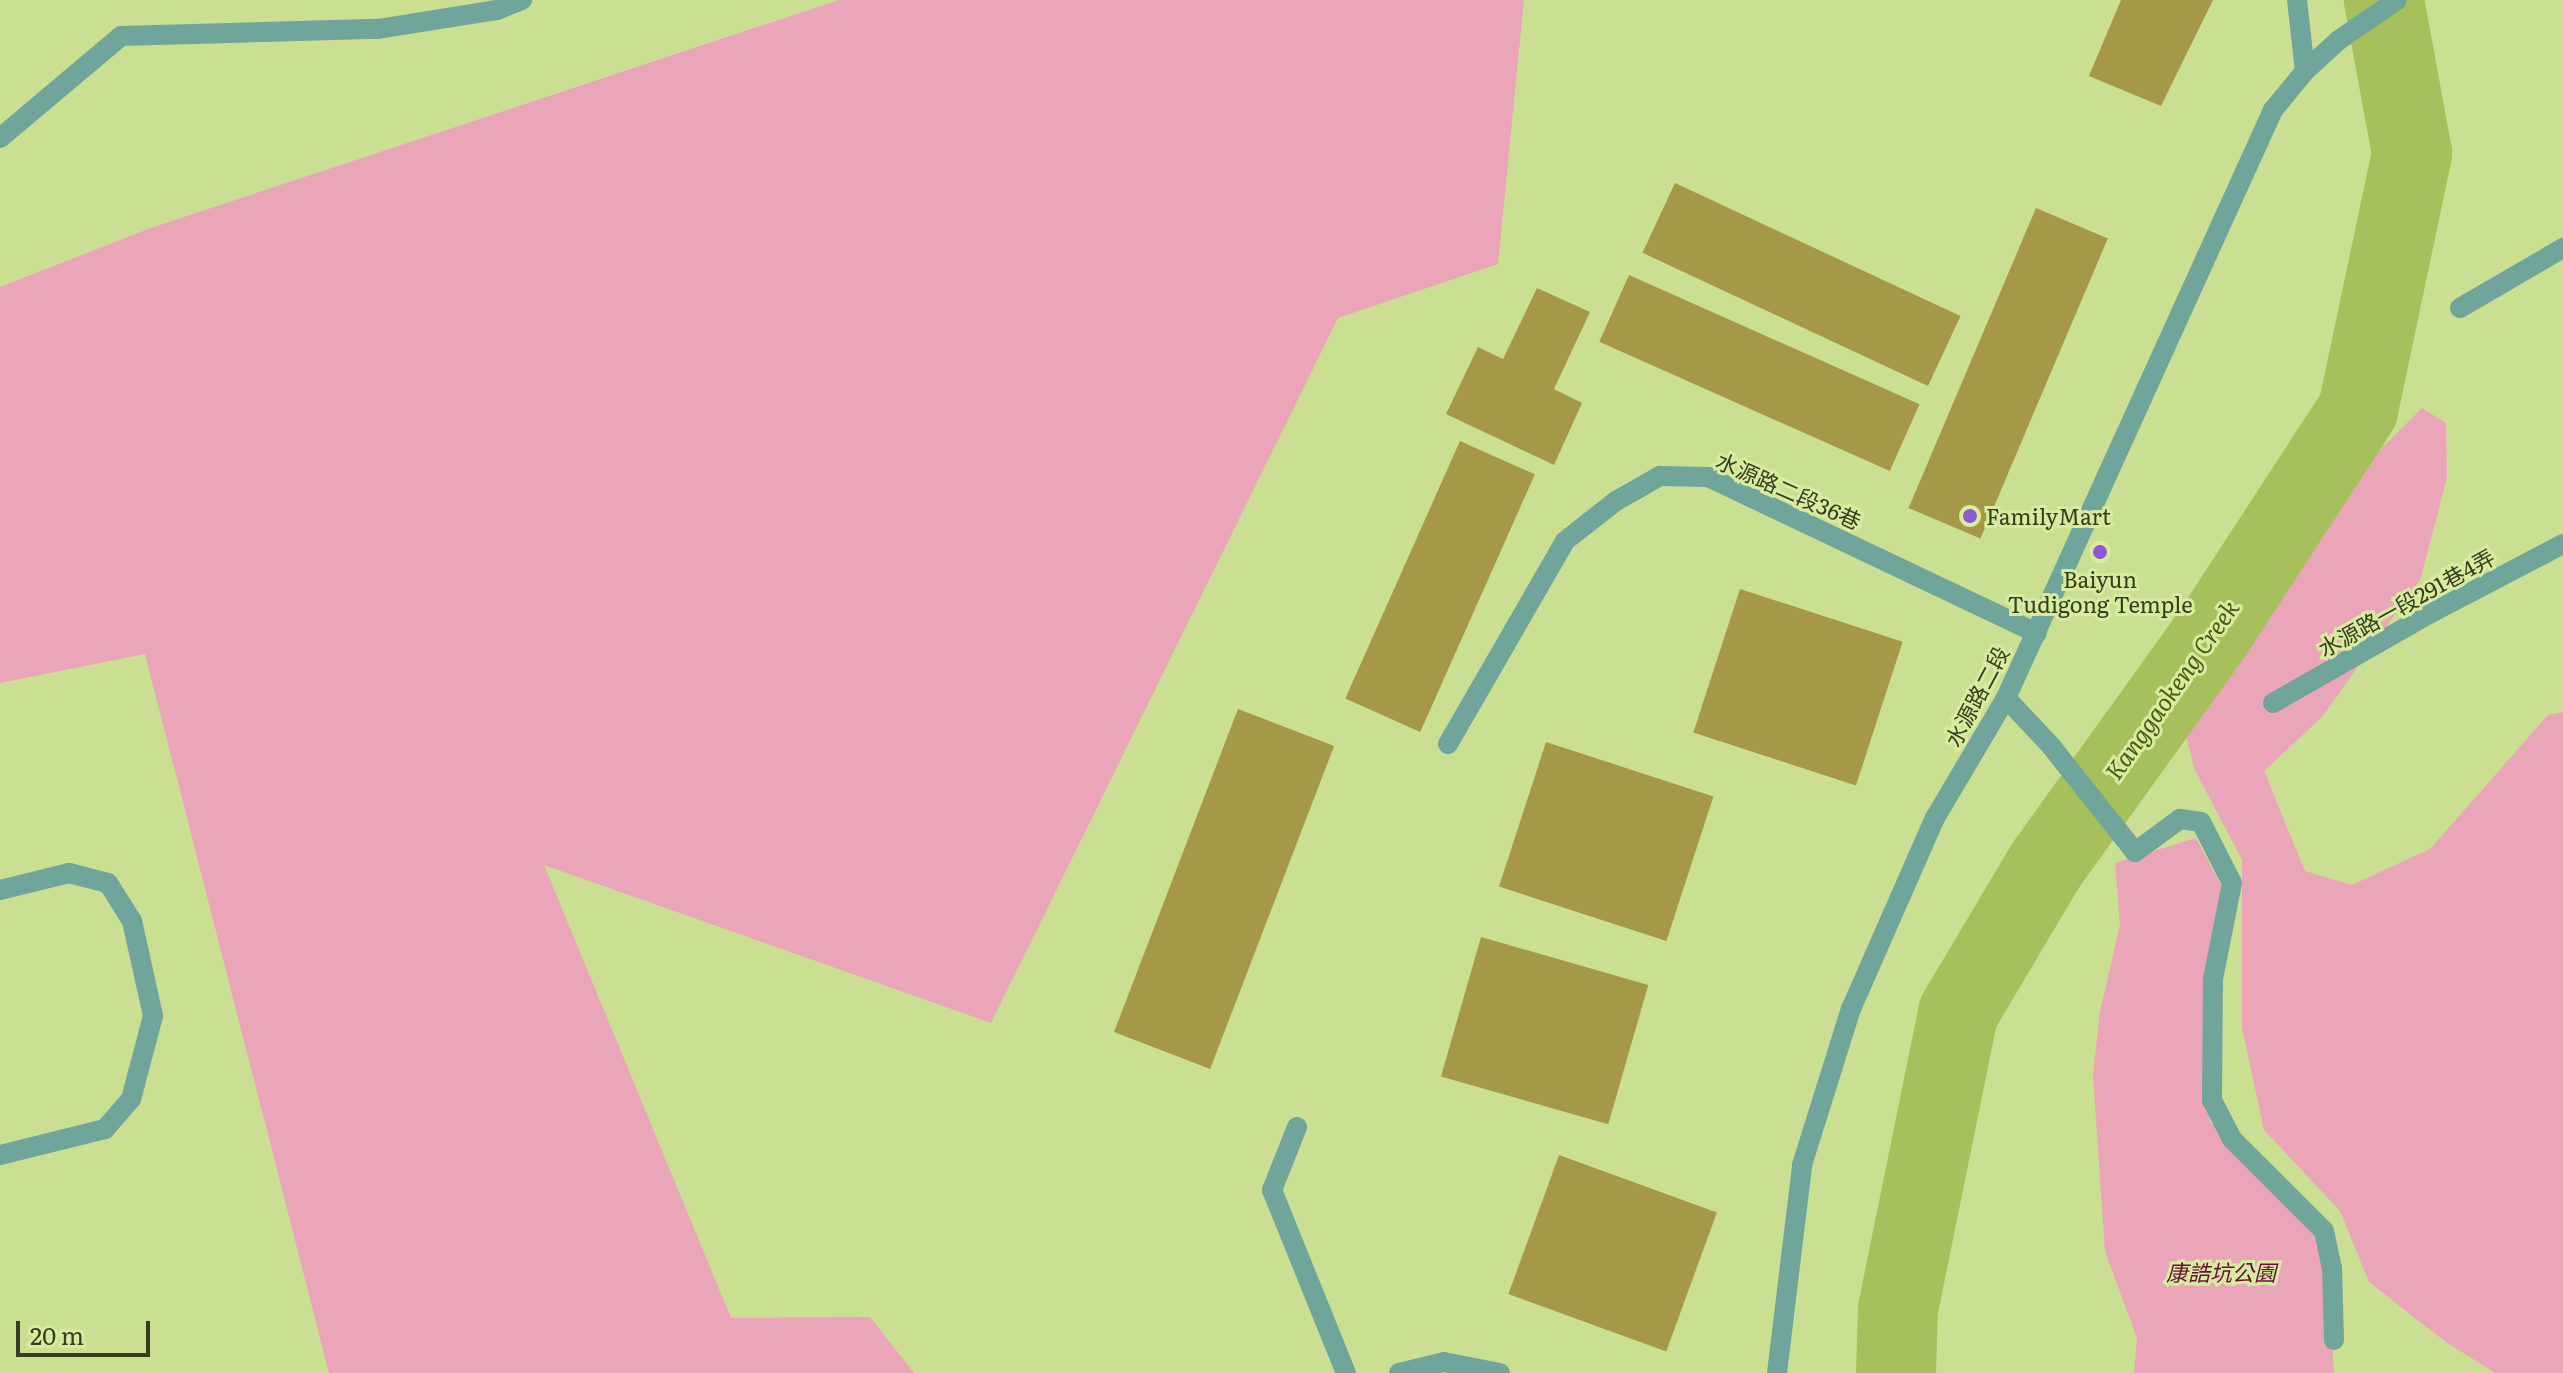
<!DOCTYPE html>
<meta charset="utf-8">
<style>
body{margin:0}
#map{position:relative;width:2563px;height:1373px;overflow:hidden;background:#cadf91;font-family:Literata,"Noto Sans TC",serif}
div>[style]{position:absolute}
.green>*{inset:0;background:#eba5b9}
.river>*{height:80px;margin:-40px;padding:0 40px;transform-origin:40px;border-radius:40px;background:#a8c05c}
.building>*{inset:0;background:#a59947;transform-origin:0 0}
.minor>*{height:20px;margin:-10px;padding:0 10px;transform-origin:10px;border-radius:10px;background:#6fa59a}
.dots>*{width:22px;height:22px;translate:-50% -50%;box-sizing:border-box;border:4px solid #d7ec9e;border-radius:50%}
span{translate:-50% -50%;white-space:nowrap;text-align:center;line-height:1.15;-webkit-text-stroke:6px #d7ec9e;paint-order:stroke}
.street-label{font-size:22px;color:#363e1e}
.poi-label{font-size:22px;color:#363e1e}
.left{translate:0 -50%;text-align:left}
.park-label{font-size:22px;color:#6a0d36;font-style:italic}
.water-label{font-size:24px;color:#4c5b12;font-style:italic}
.scale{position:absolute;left:16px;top:1321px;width:134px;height:36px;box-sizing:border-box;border:4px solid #363e1e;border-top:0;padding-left:10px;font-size:24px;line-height:28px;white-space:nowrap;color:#363e1e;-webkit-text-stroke:6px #d7ec9e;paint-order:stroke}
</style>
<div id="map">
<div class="green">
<div style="clip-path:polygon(839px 0,1524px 0,1498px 264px,1338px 318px,991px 1023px,544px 865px,731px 1318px,870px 1317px,914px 1373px,329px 1373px,145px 654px,0 683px,0 287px,151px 228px)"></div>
<div style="clip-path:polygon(2422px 408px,2446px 423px,2447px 477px,2421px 578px,2322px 717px,2264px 771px,2305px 871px,2352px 885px,2430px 849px,2548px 715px,2563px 712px,2563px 1373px,2495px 1373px,2443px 1340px,2369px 1282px,2340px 1211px,2264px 1130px,2242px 1028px,2242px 860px,2194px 768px,2186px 735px,2350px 480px)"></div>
<div style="clip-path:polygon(2196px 838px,2224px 891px,2204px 995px,2210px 1122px,2324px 1231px,2334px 1373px,2134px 1373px,2137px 1338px,2105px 1252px,2093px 1075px,2100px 1011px,2120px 925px,2115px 863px)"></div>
</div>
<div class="river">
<div style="left:1896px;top:1373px;width:64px;rotate:-88.2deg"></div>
<div style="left:1898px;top:1309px;width:302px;rotate:-78.5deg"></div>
<div style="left:1958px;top:1013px;width:172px;rotate:-59.3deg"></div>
<div style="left:2046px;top:865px;width:288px;rotate:-54.3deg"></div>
<div style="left:2214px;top:631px;width:264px;rotate:-56.9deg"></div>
<div style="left:2358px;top:410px;width:263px;rotate:-78.1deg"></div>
<div style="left:2412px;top:153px;width:156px;rotate:-100.4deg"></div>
</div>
<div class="building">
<div style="clip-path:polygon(2121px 0,2213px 0,2161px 106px,2089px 76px)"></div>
<div style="left:1675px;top:183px;width:315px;height:77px;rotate:25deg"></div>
<div style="left:2036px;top:208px;width:78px;height:326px;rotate:23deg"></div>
<div style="left:1629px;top:275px;width:318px;height:73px;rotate:24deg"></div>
<div style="clip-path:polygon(1537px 288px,1590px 312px,1554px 389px,1582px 403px,1554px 465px,1446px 414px,1478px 347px,1503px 359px)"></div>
<div style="left:1460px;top:441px;width:82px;height:282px;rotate:24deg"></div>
<div style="left:1740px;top:589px;width:171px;height:151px;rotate:18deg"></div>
<div style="left:1238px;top:709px;width:103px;height:346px;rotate:21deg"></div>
<div style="left:1546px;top:742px;width:176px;height:152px;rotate:18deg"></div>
<div style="left:1481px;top:937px;width:174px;height:145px;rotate:16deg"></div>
<div style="left:1559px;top:1155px;width:168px;height:148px;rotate:20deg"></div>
</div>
<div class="minor">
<div style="left:2297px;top:0;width:71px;rotate:83.6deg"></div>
<div style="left:0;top:138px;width:158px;rotate:-40.1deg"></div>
<div style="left:121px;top:36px;width:257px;rotate:-1.6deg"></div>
<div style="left:378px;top:29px;width:121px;rotate:-9.1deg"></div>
<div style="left:497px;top:10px;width:27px;rotate:-22deg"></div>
<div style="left:2460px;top:308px;width:119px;rotate:-30.2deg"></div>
<div style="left:2006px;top:698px;width:66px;rotate:46.8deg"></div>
<div style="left:2051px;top:746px;width:135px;rotate:51.6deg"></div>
<div style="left:2135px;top:852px;width:56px;rotate:-36.3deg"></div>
<div style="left:2180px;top:819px;width:21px;rotate:8deg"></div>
<div style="left:2201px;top:822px;width:68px;rotate:63.1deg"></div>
<div style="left:2232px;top:883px;width:98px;rotate:101.2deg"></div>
<div style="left:2213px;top:979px;width:121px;rotate:90.5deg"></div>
<div style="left:2212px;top:1100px;width:44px;rotate:62.9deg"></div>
<div style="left:2232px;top:1139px;width:130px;rotate:45deg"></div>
<div style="left:2324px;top:1231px;width:38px;rotate:78deg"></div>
<div style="left:2332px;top:1268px;width:72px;rotate:88.4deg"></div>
<div style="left:2273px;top:703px;width:182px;rotate:-29.7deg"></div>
<div style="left:2431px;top:613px;width:149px;rotate:-27.6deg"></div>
<div style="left:1448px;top:744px;width:234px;rotate:-60deg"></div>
<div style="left:1565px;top:541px;width:65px;rotate:-38.1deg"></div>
<div style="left:1616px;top:501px;width:51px;rotate:-29.6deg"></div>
<div style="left:1660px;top:476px;width:48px;rotate:1.2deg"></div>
<div style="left:1708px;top:477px;width:364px;rotate:25.4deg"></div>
<div style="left:0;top:890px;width:71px;rotate:-13.8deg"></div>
<div style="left:69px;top:873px;width:40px;rotate:14.4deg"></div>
<div style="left:108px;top:883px;width:45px;rotate:57.7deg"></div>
<div style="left:132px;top:921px;width:97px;rotate:77.5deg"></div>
<div style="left:153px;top:1016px;width:86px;rotate:104.8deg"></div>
<div style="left:131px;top:1099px;width:40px;rotate:131deg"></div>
<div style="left:105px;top:1129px;width:108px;rotate:166.1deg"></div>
<div style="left:1297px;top:1127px;width:68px;rotate:111.6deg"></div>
<div style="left:1272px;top:1190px;width:197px;rotate:68deg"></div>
<div style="left:1399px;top:1373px;width:46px;rotate:-13.7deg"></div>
<div style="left:1444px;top:1362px;width:57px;rotate:11.1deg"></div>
<div style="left:1777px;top:1373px;width:209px;rotate:-83.1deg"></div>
<div style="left:1802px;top:1165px;width:164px;rotate:-72.6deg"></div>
<div style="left:1851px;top:1009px;width:209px;rotate:-66.3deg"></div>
<div style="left:1935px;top:818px;width:139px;rotate:-59.4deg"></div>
<div style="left:2006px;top:698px;width:646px;rotate:-65.58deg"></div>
<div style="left:2273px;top:110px;width:50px;rotate:-50.6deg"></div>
<div style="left:2305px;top:71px;width:46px;rotate:-42.4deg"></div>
<div style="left:2339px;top:40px;width:70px;rotate:-34.6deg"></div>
</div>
<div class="dots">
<div style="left:1970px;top:516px;background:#8e5ad2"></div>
<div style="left:2100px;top:552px;background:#8e5ad2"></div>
</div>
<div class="street-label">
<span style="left:1789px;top:490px;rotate:24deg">水源路二段36巷</span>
<span style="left:2406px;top:602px;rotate:-29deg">水源路一段291巷4弄</span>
<span style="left:1976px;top:696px;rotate:-62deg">水源路二段</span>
</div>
<div class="poi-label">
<span class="left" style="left:1986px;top:516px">FamilyMart</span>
<span style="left:2100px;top:591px">Baiyun<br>Tudigong Temple</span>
</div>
<div class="park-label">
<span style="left:2221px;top:1272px">康誥坑公園</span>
</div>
<div class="water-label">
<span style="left:2171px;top:689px;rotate:-55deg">Kanggaokeng Creek</span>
</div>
<div class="scale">20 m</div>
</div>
